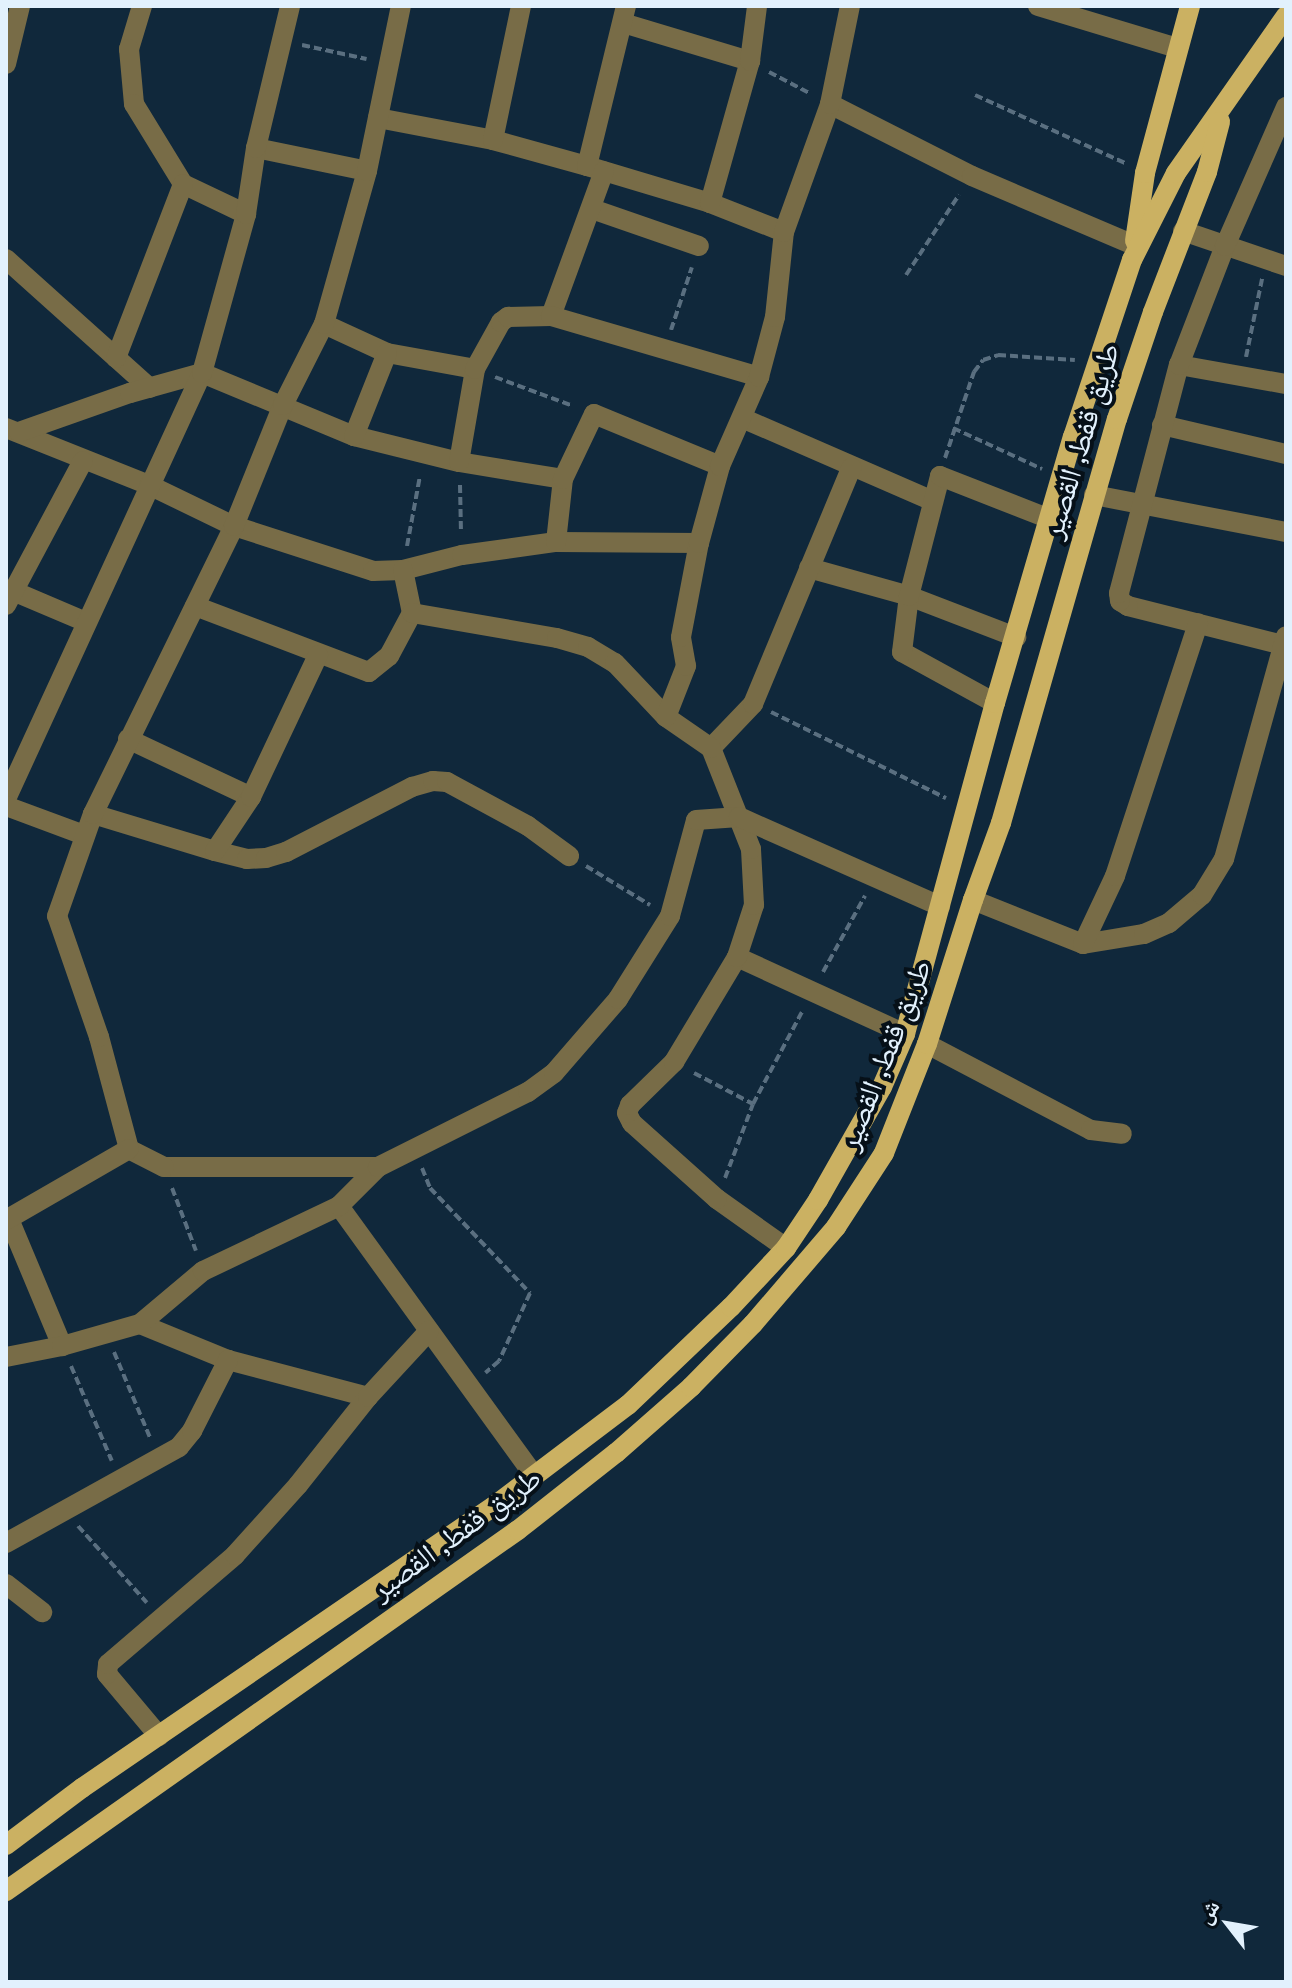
<!DOCTYPE html>
<meta charset="utf-8">
<style>
body{margin:0}
#map{position:relative;width:1292px;height:1988px;overflow:hidden;background:#10283b;font-family:"Space Grotesk","Noto Naskh Arabic",sans-serif}
div>[style]{position:absolute}
.path>*{height:4px;margin-top:-2px;transform-origin:0;background:repeating-linear-gradient(90deg,#5a6f80 0 8px,transparent 0 12px)}
.minor>*{height:20px;margin:-10px;padding:0 10px;transform-origin:10px;border-radius:10px;background:#786c47}
.major>*{height:20px;margin:-10px;padding:0 10px;transform-origin:10px;border-radius:10px;background:#cbb162}
span{translate:-50% -50%;white-space:nowrap;text-align:center;line-height:1.15;-webkit-text-stroke:8px #061018;paint-order:stroke}
.street-label{font-size:30px;color:#e2f1fd}
.frame{position:absolute;inset:0;border:8px solid #e2f1fd;pointer-events:none}
.north{position:absolute;left:1188px;top:1884px;width:80px;height:80px;-webkit-text-stroke:6px #061018;paint-order:stroke;rotate:301deg;font-size:22px;font-weight:700;line-height:32px;text-align:center;color:#e2f1fd}
.north::after{content:'';display:block;margin:auto;width:28px;height:36px;background:#e2f1fd;clip-path:polygon(50% 0,100% 100%,50% 72%,0 100%)}
</style>
<div id="map">
<div class="path">
<div style="left:302px;top:45px;width:66px;rotate:12.2deg"></div>
<div style="left:769px;top:72px;width:47px;rotate:27.6deg"></div>
<div style="left:975px;top:95px;width:165px;rotate:24.4deg"></div>
<div style="left:906px;top:275px;width:96px;rotate:-56.5deg"></div>
<div style="left:671px;top:330px;width:66px;rotate:-71.6deg"></div>
<div style="left:1246px;top:357px;width:80px;rotate:-78.4deg"></div>
<div style="left:495px;top:377px;width:83px;rotate:20.4deg"></div>
<div style="left:953px;top:428px;width:98px;rotate:24.7deg"></div>
<div style="left:945px;top:458px;width:91px;rotate:-71.4deg"></div>
<div style="left:974px;top:372px;width:15px;rotate:-53deg"></div>
<div style="left:983px;top:360px;width:16px;rotate:-18deg"></div>
<div style="left:998px;top:355px;width:77px;rotate:3.7deg"></div>
<div style="left:460px;top:485px;width:47px;rotate:88.8deg"></div>
<div style="left:407px;top:546px;width:71px;rotate:-79.5deg"></div>
<div style="left:771px;top:712px;width:195px;rotate:26.2deg"></div>
<div style="left:586px;top:866px;width:75px;rotate:31.4deg"></div>
<div style="left:823px;top:972px;width:87px;rotate:-61.1deg"></div>
<div style="left:694px;top:1073px;width:67px;rotate:27.7deg"></div>
<div style="left:422px;top:1168px;width:22px;rotate:68deg"></div>
<div style="left:430px;top:1188px;width:145px;rotate:46.4deg"></div>
<div style="left:530px;top:1293px;width:75px;rotate:114.5deg"></div>
<div style="left:499px;top:1361px;width:18px;rotate:139deg"></div>
<div style="left:725px;top:1178px;width:79px;rotate:-69.3deg"></div>
<div style="left:753px;top:1104px;width:104px;rotate:-62deg"></div>
<div style="left:172px;top:1188px;width:67px;rotate:69.1deg"></div>
<div style="left:114px;top:1352px;width:95px;rotate:67.2deg"></div>
<div style="left:71px;top:1366px;width:103px;rotate:66.7deg"></div>
<div style="left:78px;top:1526px;width:103px;rotate:48.1deg"></div>
</div>
<div class="minor">
<div style="left:142px;top:6px;width:45px;rotate:106.8deg"></div>
<div style="left:129px;top:49px;width:55px;rotate:84.8deg"></div>
<div style="left:134px;top:104px;width:94px;rotate:58.5deg"></div>
<div style="left:183px;top:184px;width:70px;rotate:25.5deg"></div>
<div style="left:1038px;top:6px;width:145px;rotate:16.8deg"></div>
<div style="left:623px;top:23px;width:133px;rotate:16.7deg"></div>
<div style="left:6px;top:64px;width:60px;rotate:-76.4deg"></div>
<div style="left:830px;top:104px;width:159px;rotate:26.9deg"></div>
<div style="left:972px;top:176px;width:176px;rotate:23.1deg"></div>
<div style="left:378px;top:118px;width:117px;rotate:10.8deg"></div>
<div style="left:493px;top:140px;width:98px;rotate:15.5deg"></div>
<div style="left:587px;top:166px;width:128px;rotate:16.7deg"></div>
<div style="left:710px;top:203px;width:79px;rotate:21.4deg"></div>
<div style="left:493px;top:140px;width:137px;rotate:-78.2deg"></div>
<div style="left:256px;top:148px;width:113px;rotate:11.7deg"></div>
<div style="left:587px;top:166px;width:165px;rotate:-76.3deg"></div>
<div style="left:710px;top:203px;width:148px;rotate:-74.3deg"></div>
<div style="left:750px;top:61px;width:55px;rotate:-82.7deg"></div>
<div style="left:592px;top:209px;width:113px;rotate:19.1deg"></div>
<div style="left:1183px;top:231px;width:109px;rotate:18.8deg"></div>
<div style="left:6px;top:259px;width:193px;rotate:41.9deg"></div>
<div style="left:551px;top:316px;width:154px;rotate:-69.9deg"></div>
<div style="left:324px;top:324px;width:69px;rotate:24.7deg"></div>
<div style="left:387px;top:353px;width:89px;rotate:10.3deg"></div>
<div style="left:116px;top:358px;width:186px;rotate:-68.9deg"></div>
<div style="left:1179px;top:365px;width:109px;rotate:10.1deg"></div>
<div style="left:742px;top:418px;width:208px;rotate:23.5deg"></div>
<div style="left:1162px;top:425px;width:127px;rotate:13.2deg"></div>
<div style="left:6px;top:428px;width:154px;rotate:21.7deg"></div>
<div style="left:149px;top:485px;width:94px;rotate:25.8deg"></div>
<div style="left:234px;top:526px;width:146px;rotate:17.9deg"></div>
<div style="left:373px;top:571px;width:30px;rotate:-2deg"></div>
<div style="left:403px;top:570px;width:61px;rotate:-14.3deg"></div>
<div style="left:462px;top:555px;width:95px;rotate:-7.9deg"></div>
<div style="left:556px;top:542px;width:143px;rotate:0.4deg"></div>
<div style="left:19px;top:432px;width:118px;rotate:-19.4deg"></div>
<div style="left:130px;top:393px;width:75px;rotate:-15.5deg"></div>
<div style="left:202px;top:373px;width:165px;rotate:22.5deg"></div>
<div style="left:354px;top:436px;width:108px;rotate:13.9deg"></div>
<div style="left:459px;top:462px;width:105px;rotate:9.3deg"></div>
<div style="left:354px;top:436px;width:89px;rotate:-68.3deg"></div>
<div style="left:459px;top:462px;width:94px;rotate:-80.2deg"></div>
<div style="left:475px;top:369px;width:54px;rotate:-61deg"></div>
<div style="left:501px;top:322px;width:9px;rotate:-36deg"></div>
<div style="left:508px;top:317px;width:43px;rotate:-1.3deg"></div>
<div style="left:551px;top:316px;width:217px;rotate:16.3deg"></div>
<div style="left:1094px;top:495px;width:196px;rotate:10.9deg"></div>
<div style="left:556px;top:542px;width:63px;rotate:-83.7deg"></div>
<div style="left:563px;top:479px;width:72px;rotate:-64.5deg"></div>
<div style="left:594px;top:414px;width:136px;rotate:22.4deg"></div>
<div style="left:809px;top:568px;width:104px;rotate:15.6deg"></div>
<div style="left:909px;top:596px;width:115px;rotate:21deg"></div>
<div style="left:13px;top:591px;width:79px;rotate:23deg"></div>
<div style="left:6px;top:605px;width:163px;rotate:-61.9deg"></div>
<div style="left:195px;top:606px;width:186px;rotate:20.8deg"></div>
<div style="left:369px;top:672px;width:26px;rotate:-39deg"></div>
<div style="left:389px;top:656px;width:49px;rotate:-61.9deg"></div>
<div style="left:412px;top:613px;width:44px;rotate:-101.8deg"></div>
<div style="left:412px;top:613px;width:147px;rotate:9.8deg"></div>
<div style="left:557px;top:638px;width:32px;rotate:16deg"></div>
<div style="left:588px;top:647px;width:31px;rotate:31deg"></div>
<div style="left:615px;top:663px;width:74px;rotate:46.6deg"></div>
<div style="left:1283px;top:645px;width:160px;rotate:-165.9deg"></div>
<div style="left:1128px;top:606px;width:9px;rotate:-148deg"></div>
<div style="left:1120px;top:601px;width:8px;rotate:-97deg"></div>
<div style="left:1119px;top:593px;width:236px;rotate:-75.3deg"></div>
<div style="left:1179px;top:365px;width:128px;rotate:-68.9deg"></div>
<div style="left:1225px;top:246px;width:152px;rotate:-66.3deg"></div>
<div style="left:995px;top:703px;width:106px;rotate:-151.3deg"></div>
<div style="left:902px;top:652px;width:56px;rotate:-82.9deg"></div>
<div style="left:909px;top:596px;width:124px;rotate:-75.5deg"></div>
<div style="left:940px;top:476px;width:118px;rotate:21.4deg"></div>
<div style="left:128px;top:739px;width:136px;rotate:25.2deg"></div>
<div style="left:711px;top:748px;width:61px;rotate:-46.3deg"></div>
<div style="left:753px;top:704px;width:256px;rotate:-67.4deg"></div>
<div style="left:6px;top:799px;width:469px;rotate:-65.3deg"></div>
<div style="left:202px;top:373px;width:165px;rotate:-74.5deg"></div>
<div style="left:246px;top:214px;width:67px;rotate:-81.4deg"></div>
<div style="left:256px;top:148px;width:146px;rotate:-76.5deg"></div>
<div style="left:6px;top:806px;width:83px;rotate:20.4deg"></div>
<div style="left:93px;top:814px;width:127px;rotate:16.9deg"></div>
<div style="left:215px;top:851px;width:33px;rotate:14deg"></div>
<div style="left:247px;top:859px;width:19px;rotate:-3deg"></div>
<div style="left:266px;top:858px;width:21px;rotate:-17deg"></div>
<div style="left:286px;top:852px;width:142px;rotate:-27.3deg"></div>
<div style="left:412px;top:787px;width:22px;rotate:-16deg"></div>
<div style="left:433px;top:781px;width:14px;rotate:4deg"></div>
<div style="left:447px;top:782px;width:92px;rotate:28.5deg"></div>
<div style="left:528px;top:826px;width:51px;rotate:36.2deg"></div>
<div style="left:215px;top:851px;width:65px;rotate:-56.3deg"></div>
<div style="left:251px;top:797px;width:157px;rotate:-64.7deg"></div>
<div style="left:973px;top:900px;width:118px;rotate:21.8deg"></div>
<div style="left:1083px;top:944px;width:62px;rotate:-9.3deg"></div>
<div style="left:1144px;top:934px;width:27px;rotate:-24deg"></div>
<div style="left:1169px;top:923px;width:43px;rotate:-40.3deg"></div>
<div style="left:1202px;top:895px;width:42px;rotate:-58.6deg"></div>
<div style="left:1224px;top:859px;width:231px;rotate:-74.5deg"></div>
<div style="left:1083px;top:944px;width:75px;rotate:-64.8deg"></div>
<div style="left:1115px;top:876px;width:266px;rotate:-71.8deg"></div>
<div style="left:737px;top:957px;width:185px;rotate:24.6deg"></div>
<div style="left:927px;top:1044px;width:185px;rotate:27.7deg"></div>
<div style="left:1091px;top:1130px;width:31px;rotate:7deg"></div>
<div style="left:378px;top:1167px;width:214px;rotate:180deg"></div>
<div style="left:164px;top:1167px;width:39px;rotate:-153deg"></div>
<div style="left:129px;top:1149px;width:116px;rotate:-105deg"></div>
<div style="left:99px;top:1037px;width:128px;rotate:-109.1deg"></div>
<div style="left:57px;top:916px;width:108px;rotate:-70.6deg"></div>
<div style="left:93px;top:814px;width:321px;rotate:-63.9deg"></div>
<div style="left:234px;top:526px;width:131px;rotate:-68deg"></div>
<div style="left:283px;top:405px;width:91px;rotate:-63.2deg"></div>
<div style="left:324px;top:324px;width:159px;rotate:-74.3deg"></div>
<div style="left:367px;top:171px;width:168px;rotate:-78.4deg"></div>
<div style="left:339px;top:1206px;width:332px;rotate:54.1deg"></div>
<div style="left:9px;top:1219px;width:138px;rotate:67.3deg"></div>
<div style="left:6px;top:1220px;width:142px;rotate:-30deg"></div>
<div style="left:786px;top:1248px;width:85px;rotate:-144.6deg"></div>
<div style="left:717px;top:1199px;width:114px;rotate:-138.2deg"></div>
<div style="left:632px;top:1123px;width:11px;rotate:-117deg"></div>
<div style="left:627px;top:1113px;width:9px;rotate:-69deg"></div>
<div style="left:630px;top:1105px;width:62px;rotate:-44.3deg"></div>
<div style="left:674px;top:1062px;width:122px;rotate:-59deg"></div>
<div style="left:737px;top:957px;width:55px;rotate:-71.9deg"></div>
<div style="left:754px;top:905px;width:56px;rotate:-93.1deg"></div>
<div style="left:751px;top:849px;width:109px;rotate:-111.6deg"></div>
<div style="left:711px;top:748px;width:55px;rotate:-145.4deg"></div>
<div style="left:666px;top:717px;width:55px;rotate:-68.6deg"></div>
<div style="left:686px;top:666px;width:29px;rotate:-100deg"></div>
<div style="left:681px;top:637px;width:96px;rotate:-79.2deg"></div>
<div style="left:699px;top:543px;width:80px;rotate:-74.7deg"></div>
<div style="left:720px;top:466px;width:97px;rotate:-66.3deg"></div>
<div style="left:759px;top:377px;width:62px;rotate:-75.1deg"></div>
<div style="left:775px;top:317px;width:85px;rotate:-84deg"></div>
<div style="left:784px;top:232px;width:136px;rotate:-70.2deg"></div>
<div style="left:830px;top:104px;width:100px;rotate:-78.5deg"></div>
<div style="left:140px;top:1324px;width:95px;rotate:22.2deg"></div>
<div style="left:228px;top:1360px;width:145px;rotate:14.8deg"></div>
<div style="left:6px;top:1357px;width:57px;rotate:-11.1deg"></div>
<div style="left:62px;top:1346px;width:81px;rotate:-15.8deg"></div>
<div style="left:140px;top:1324px;width:82px;rotate:-40.1deg"></div>
<div style="left:203px;top:1271px;width:151px;rotate:-25.5deg"></div>
<div style="left:339px;top:1206px;width:55px;rotate:-45deg"></div>
<div style="left:378px;top:1167px;width:168px;rotate:-26.6deg"></div>
<div style="left:528px;top:1092px;width:32px;rotate:-36deg"></div>
<div style="left:554px;top:1073px;width:98px;rotate:-49.1deg"></div>
<div style="left:618px;top:999px;width:98px;rotate:-57.9deg"></div>
<div style="left:670px;top:916px;width:99px;rotate:-74.8deg"></div>
<div style="left:696px;top:820px;width:43px;rotate:-4deg"></div>
<div style="left:739px;top:817px;width:220px;rotate:23.9deg"></div>
<div style="left:6px;top:1543px;width:198px;rotate:-29deg"></div>
<div style="left:179px;top:1447px;width:21px;rotate:-51deg"></div>
<div style="left:192px;top:1431px;width:80px;rotate:-63.1deg"></div>
<div style="left:6px;top:1584px;width:46px;rotate:37.9deg"></div>
<div style="left:159px;top:1736px;width:81px;rotate:-130deg"></div>
<div style="left:107px;top:1674px;width:10px;rotate:-84deg"></div>
<div style="left:108px;top:1664px;width:167px;rotate:-40.6deg"></div>
<div style="left:235px;top:1555px;width:94px;rotate:-48deg"></div>
<div style="left:298px;top:1485px;width:112px;rotate:-51.5deg"></div>
<div style="left:368px;top:1397px;width:90px;rotate:-47.3deg"></div>
</div>
<div class="major">
<div style="left:1135px;top:241px;width:69px;rotate:-81.6deg"></div>
<div style="left:1145px;top:173px;width:173px;rotate:-74.9deg"></div>
<div style="left:6px;top:1845px;width:95px;rotate:-36.9deg"></div>
<div style="left:82px;top:1788px;width:498px;rotate:-34.4deg"></div>
<div style="left:493px;top:1507px;width:169px;rotate:-37.1deg"></div>
<div style="left:628px;top:1405px;width:142px;rotate:-43.6deg"></div>
<div style="left:731px;top:1307px;width:81px;rotate:-47deg"></div>
<div style="left:786px;top:1248px;width:58px;rotate:-56.3deg"></div>
<div style="left:818px;top:1200px;width:130px;rotate:-60.5deg"></div>
<div style="left:882px;top:1087px;width:58px;rotate:-66.5deg"></div>
<div style="left:905px;top:1034px;width:343px;rotate:-74.8deg"></div>
<div style="left:995px;top:703px;width:277px;rotate:-73.7deg"></div>
<div style="left:1073px;top:437px;width:187px;rotate:-71.6deg"></div>
<div style="left:1132px;top:260px;width:97px;rotate:-63.2deg"></div>
<div style="left:1176px;top:173px;width:192px;rotate:-55deg"></div>
<div style="left:6px;top:1891px;width:626px;rotate:-35.19deg"></div>
<div style="left:518px;top:1530px;width:125px;rotate:-38.2deg"></div>
<div style="left:616px;top:1453px;width:100px;rotate:-41.3deg"></div>
<div style="left:691px;top:1387px;width:88px;rotate:-45.5deg"></div>
<div style="left:753px;top:1324px;width:128px;rotate:-49.4deg"></div>
<div style="left:836px;top:1227px;width:88px;rotate:-57deg"></div>
<div style="left:884px;top:1153px;width:117px;rotate:-68.5deg"></div>
<div style="left:927px;top:1044px;width:151px;rotate:-72.3deg"></div>
<div style="left:973px;top:900px;width:82px;rotate:-70deg"></div>
<div style="left:1001px;top:823px;width:420px;rotate:-74deg"></div>
<div style="left:1117px;top:419px;width:113px;rotate:-71.4deg"></div>
<div style="left:1153px;top:312px;width:150px;rotate:-68.9deg"></div>
<div style="left:1207px;top:172px;width:52px;rotate:-75.4deg"></div>
</div>
<div class="street-label">
<span style="left:1081px;top:441px;rotate:-73deg">طريق قفط, القصير</span>
<span style="left:885px;top:1055px;rotate:-68deg">طريق قفط, القصير</span>
<span style="left:456px;top:1534px;rotate:-36deg">طريق قفط, القصير</span>
</div>
<div class="frame"></div>
<div class="north">ش</div>
</div>
